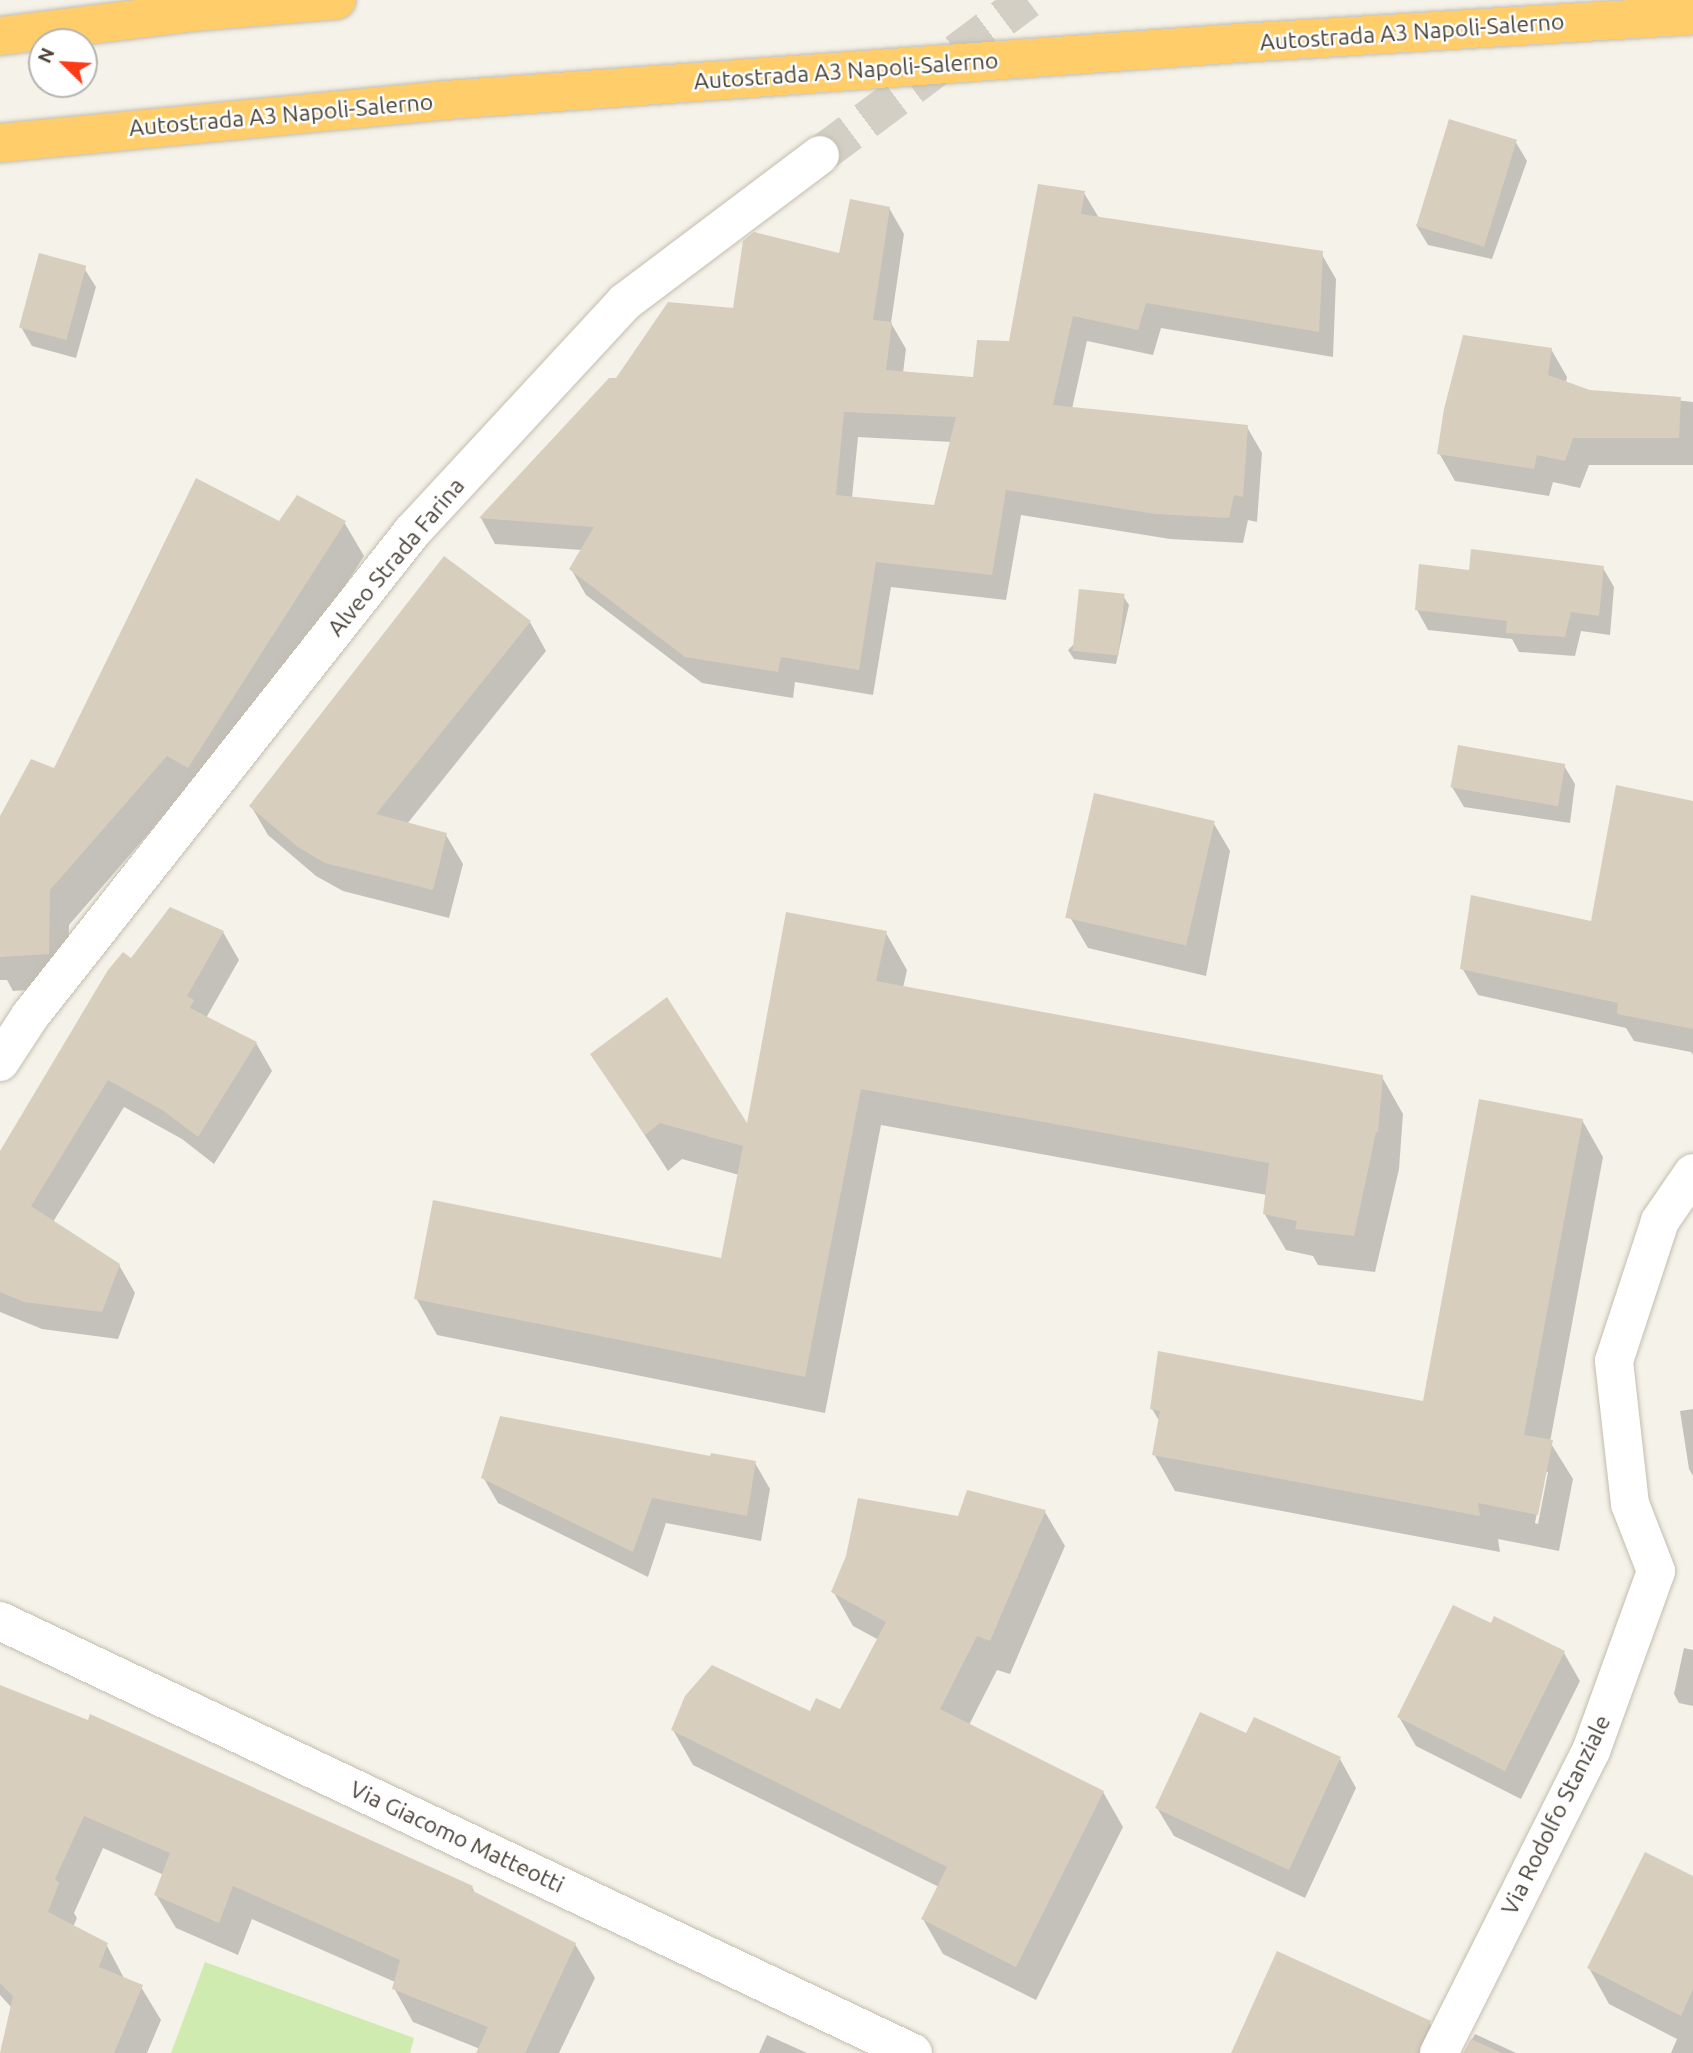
<!DOCTYPE html>
<style>
body{margin:0}
#map{position:relative;width:1693px;height:2053px;overflow:hidden;background:#f5f2e9;font-family:Ubuntu,sans-serif}
div>[style]{position:absolute}
.green>*{inset:0;background:#d0ebb0}
.shadow>*{inset:0;background:#0003}
.building>*{inset:0;background:#d8cebe;transform-origin:0 0}
.minor-tunnel>*{height:38px;margin-top:-19px;transform-origin:0;background:repeating-linear-gradient(90deg,#d3cfc5 0 38px,transparent 0 57px)}
.roads{filter:drop-shadow(0 0 2px #c4bdae) drop-shadow(0 0 2px #c4bdae)}
.minor>*{height:38px;margin:-19px;padding:0 19px;transform-origin:19px;border-radius:19px;background:#fff}
.motorway>*{height:38px;margin:-19px;padding:0 19px;transform-origin:19px;border-radius:19px;background:#ffce6a}
span{translate:-50% -50%;white-space:nowrap;text-align:center;line-height:1.15;-webkit-text-stroke:5px #fff;paint-order:stroke}
.street-label{font-size:23px;color:#4a4237}
.north{position:absolute;left:28px;top:28px;width:70px;height:70px;box-sizing:border-box;background:#fff;border:2px solid #b7b3af;border-radius:50%;rotate:294deg;font-size:19px;font-weight:700;line-height:28px;text-align:center;color:#4a4237}
.north::after{content:'';display:block;margin:auto;width:24px;height:32px;background:#ff3a16;clip-path:polygon(50% 0,100% 100%,50% 72%,0 100%)}
</style>
<div id="map">
<div class="green">
<div style="clip-path:polygon(205px 1962px,414px 2038px,410px 2053px,171px 2053px)"></div>
</div>
<div class="shadow">
<div style="clip-path:polygon(1515px 141px,1527px 161px,1492px 259px,1428px 245px,1416px 225px)"></div>
<div style="clip-path:polygon(evenodd,1084px 193px,1099px 218px,1321px 253px,1336px 279px,1333px 357px,1161px 328px,1153px 355px,1087px 341px,1072px 409px,1247px 427px,1262px 453px,1257px 522px,1248px 520px,1243px 543px,1170px 539px,1021px 515px,1006px 600px,891px 587px,873px 695px,795px 682px,793px 698px,702px 683px,586px 595px,571px 569px,582px 550px,495px 544px,481px 518px,610px 379px,617px 380px,734px 310px,841px 255px,889px 208px,904px 234px,891px 323px,906px 349px,903px 373px,974px 379px,1010px 343px,1084px 193px,858px 437px,952px 442px,936px 507px,852px 498px,858px 437px)"></div>
<div style="clip-path:polygon(84px 268px,96px 287px,76px 358px,32px 346px,21px 327px)"></div>
<div style="clip-path:polygon(1551px 349px,1567px 377px,1566px 383px,1590px 391px,1693px 402px,1693px 465px,1589px 465px,1580px 488px,1553px 482px,1549px 496px,1455px 481px,1439px 453px)"></div>
<div style="clip-path:polygon(344px 522px,364px 556px,207px 801px,187px 789px,69px 925px,67px 987px,13px 991px,7px 980px,0 980px,0 820px,55px 770px,279px 523px)"></div>
<div style="clip-path:polygon(1603px 568px,1614px 587px,1610px 635px,1581px 631px,1575px 656px,1519px 652px,1512px 639px,1428px 630px,1417px 610px,1470px 572px)"></div>
<div style="clip-path:polygon(1123px 596px,1129px 605px,1116px 664px,1074px 659px,1068px 650px)"></div>
<div style="clip-path:polygon(530px 622px,546px 651px,407px 824px,446px 835px,463px 864px,449px 918px,343px 891px,316px 876px,268px 835px,251px 806px)"></div>
<div style="clip-path:polygon(1563px 764px,1575px 784px,1570px 823px,1464px 807px,1452px 787px)"></div>
<div style="clip-path:polygon(1693px 803px,1693px 1055px,1691px 1052px,1634px 1041px,1626px 1028px,1478px 995px,1462px 968px,1592px 923px)"></div>
<div style="clip-path:polygon(1213px 822px,1230px 851px,1206px 976px,1088px 948px,1071px 919px)"></div>
<div style="clip-path:polygon(223px 932px,239px 960px,206px 1018px,256px 1043px,272px 1071px,214px 1164px,182px 1139px,124px 1107px,53px 1222px,119px 1265px,135px 1293px,118px 1339px,42px 1329px,0 1312px,0 1154px,131px 960px)"></div>
<div style="clip-path:polygon(886px 933px,907px 970px,903px 988px,1382px 1077px,1403px 1114px,1399px 1169px,1375px 1272px,1318px 1265px,1313px 1256px,1286px 1250px,1264px 1213px,1267px 1195px,881px 1125px,825px 1413px,437px 1335px,416px 1298px,723px 1260px,739px 1175px,682px 1159px,668px 1171px,592px 1054px,748px 1127px)"></div>
<div style="clip-path:polygon(evenodd,1582px 1120px,1603px 1157px,1550px 1442px,1573px 1479px,1559px 1551px,1498px 1539px,1500px 1552px,1175px 1491px,1154px 1454px,1160px 1422px,1152px 1409px,1424px 1403px,1582px 1120px,1545px 1472px,1548px 1472px,1538px 1524px,1535px 1523px,1545px 1472px)"></div>
<div style="clip-path:polygon(1693px 1409px,1693px 1476px,1689px 1469px,1680px 1411px)"></div>
<div style="clip-path:polygon(712px 1459px,755px 1463px,770px 1489px,761px 1541px,666px 1523px,648px 1577px,498px 1503px,483px 1477px)"></div>
<div style="clip-path:polygon(1045px 1512px,1065px 1546px,1010px 1674px,997px 1670px,969px 1725px,1103px 1792px,1123px 1827px,1036px 2000px,943px 1954px,923px 1919px,939px 1887px,693px 1765px,673px 1730px,841px 1712px,879px 1640px,853px 1626px,833px 1591px,959px 1518px)"></div>
<div style="clip-path:polygon(1492px 1626px,1564px 1653px,1580px 1681px,1521px 1799px,1416px 1746px,1399px 1717px)"></div>
<div style="clip-path:polygon(1684px 1648px,1693px 1650px,1693px 1706px,1679px 1703px,1674px 1694px)"></div>
<div style="clip-path:polygon(0 1686px,472px 1887px,476px 1895px,575px 1944px,595px 1978px,559px 2053px,478px 2053px,480px 2049px,413px 2022px,394px 1988px,395px 1982px,252px 1919px,238px 1955px,176px 1928px,156px 1895px,164px 1875px,103px 1848px,74px 1913px,77px 1918px,73px 1927px,106px 1944px,125px 1980px,141px 1987px,161px 2020px,147px 2053px,2px 2053px,12px 2008px,0 1995px)"></div>
<div style="clip-path:polygon(1247px 1736px,1340px 1759px,1356px 1788px,1305px 1898px,1174px 1836px,1157px 1808px)"></div>
<div style="clip-path:polygon(1693px 1877px,1693px 2053px,1671px 2053px,1677px 2039px,1609px 2004px,1589px 1968px)"></div>
<div style="clip-path:polygon(1429px 2022px,1447px 2053px,1233px 2053px)"></div>
<div style="clip-path:polygon(1475px 2034px,1516px 2053px,1464px 2053px)"></div>
<div style="clip-path:polygon(767px 2035px,807px 2053px,759px 2053px)"></div>
</div>
<div class="building">
<div style="left:1449px;top:119px;width:71px;height:112px;rotate:17deg"></div>
<div style="clip-path:polygon(evenodd,1038px 184px,1085px 191px,1081px 214px,1323px 251px,1319px 332px,1146px 303px,1138px 330px,1073px 316px,1053px 405px,1248px 425px,1243px 497px,1234px 495px,1229px 518px,1155px 514px,1006px 490px,992px 575px,876px 562px,859px 670px,781px 657px,778px 672px,685px 657px,569px 569px,594px 527px,479px 518px,609px 378px,616px 378px,668px 302px,733px 308px,743px 241px,754px 232px,839px 253px,850px 199px,890px 207px,873px 320px,892px 322px,886px 370px,973px 377px,977px 340px,1009px 341px,1038px 184px,844px 412px,956px 417px,934px 505px,836px 495px,844px 412px)"></div>
<div style="left:39px;top:253px;width:49px;height:77px;rotate:15deg"></div>
<div style="clip-path:polygon(1463px 335px,1552px 348px,1548px 375px,1590px 390px,1681px 397px,1679px 438px,1573px 438px,1565px 461px,1537px 455px,1534px 469px,1437px 454px,1444px 409px)"></div>
<div style="clip-path:polygon(196px 478px,279px 521px,297px 495px,346px 521px,188px 768px,167px 756px,50px 890px,49px 954px,0 957px,0 816px,31px 759px,54px 768px)"></div>
<div style="clip-path:polygon(1471px 549px,1604px 566px,1599px 616px,1571px 612px,1565px 637px,1506px 633px,1507px 621px,1415px 610px,1419px 564px,1469px 570px)"></div>
<div style="clip-path:polygon(444px 556px,531px 621px,376px 814px,447px 833px,433px 890px,325px 863px,298px 847px,249px 806px)"></div>
<div style="left:1079px;top:589px;width:46px;height:62px;rotate:6deg"></div>
<div style="left:1458px;top:745px;width:109px;height:43px;rotate:10deg"></div>
<div style="clip-path:polygon(1616px 785px,1693px 801px,1693px 1029px,1617px 1014px,1618px 1003px,1460px 969px,1471px 895px,1591px 921px)"></div>
<div style="left:1094px;top:793px;width:124px;height:128px;rotate:13deg"></div>
<div style="clip-path:polygon(170px 907px,224px 931px,187px 996px,194px 1000px,190px 1008px,257px 1042px,198px 1137px,164px 1111px,108px 1080px,31px 1206px,120px 1264px,102px 1312px,24px 1302px,0 1292px,0 1151px,108px 970px,123px 952px,131px 958px)"></div>
<div style="clip-path:polygon(786px 912px,887px 931px,876px 981px,1383px 1075px,1378px 1133px,1376px 1132px,1354px 1236px,1295px 1229px,1297px 1221px,1263px 1214px,1269px 1163px,861px 1089px,805px 1377px,414px 1299px,433px 1200px,721px 1258px,743px 1146px,660px 1123px,645px 1135px,590px 1054px,667px 997px,747px 1123px)"></div>
<div style="clip-path:polygon(1479px 1099px,1583px 1119px,1524px 1435px,1553px 1440px,1538px 1515px,1478px 1503px,1480px 1516px,1152px 1455px,1160px 1411px,1150px 1409px,1158px 1351px,1423px 1401px)"></div>
<div style="clip-path:polygon(500px 1416px,710px 1456px,711px 1453px,756px 1461px,747px 1516px,652px 1498px,633px 1552px,481px 1478px)"></div>
<div style="clip-path:polygon(967px 1490px,1046px 1510px,990px 1641px,977px 1636px,940px 1709px,1104px 1791px,1016px 1967px,921px 1919px,947px 1867px,671px 1730px,685px 1696px,712px 1665px,810px 1711px,816px 1698px,840px 1709px,886px 1622px,831px 1592px,846px 1556px,858px 1498px,958px 1516px)"></div>
<div style="clip-path:polygon(1453px 1605px,1491px 1623px,1494px 1616px,1565px 1651px,1505px 1771px,1397px 1717px)"></div>
<div style="clip-path:polygon(0 1685px,88px 1720px,90px 1714px,473px 1886px,471px 1890px,576px 1943px,525px 2053px,476px 2053px,488px 2027px,392px 1989px,400px 1960px,233px 1886px,219px 1923px,154px 1895px,170px 1853px,84px 1816px,55px 1879px,59px 1883px,48px 1912px,108px 1943px,99px 1967px,143px 1985px,114px 2053px,0 2053px,13px 1996px,0 1983px)"></div>
<div style="clip-path:polygon(1200px 1712px,1246px 1733px,1254px 1717px,1341px 1757px,1289px 1870px,1155px 1808px)"></div>
<div style="clip-path:polygon(1645px 1852px,1693px 1876px,1693px 1989px,1681px 2016px,1587px 1968px)"></div>
<div style="clip-path:polygon(1277px 1951px,1431px 2021px,1417px 2053px,1231px 2053px)"></div>
<div style="clip-path:polygon(1471px 2039px,1502px 2053px,1463px 2053px)"></div>
</div>
<div class="minor-tunnel">
<div style="left:820px;top:155px;width:259px;rotate:-36.8deg"></div>
</div>
<div class="roads">
<div class="minor">
<div style="left:0;top:1062px;width:55px;rotate:-56.9deg"></div>
<div style="left:30px;top:1016px;width:617px;rotate:-51.72deg"></div>
<div style="left:412px;top:532px;width:313px;rotate:-47.2deg"></div>
<div style="left:625px;top:302px;width:244px;rotate:-37deg"></div>
<div style="left:0;top:1621px;width:1010px;rotate:25.32deg"></div>
<div style="left:1439px;top:2053px;width:338px;rotate:-63.3deg"></div>
<div style="left:1591px;top:1751px;width:191px;rotate:-70.1deg"></div>
<div style="left:1656px;top:1571px;width:72px;rotate:-111.2deg"></div>
<div style="left:1630px;top:1504px;width:144px;rotate:-96.4deg"></div>
<div style="left:1614px;top:1361px;width:147px;rotate:-71.8deg"></div>
<div style="left:1660px;top:1221px;width:58px;rotate:-55.5deg"></div>
</div>
<div class="motorway">
<div style="left:0;top:36px;width:194px;rotate:-7.1deg"></div>
<div style="left:193px;top:12px;width:144px;rotate:-4.8deg"></div>
<div style="left:0;top:143px;width:448px;rotate:-5.5deg"></div>
<div style="left:446px;top:100px;width:796px;rotate:-4.11deg"></div>
<div style="left:1240px;top:43px;width:454px;rotate:-3.5deg"></div>
</div>
</div>
<div class="street-label">
<span style="left:1412px;top:32px;rotate:-4deg">Autostrada A3 Napoli-Salerno</span>
<span style="left:846px;top:71px;rotate:-4deg">Autostrada A3 Napoli-Salerno</span>
<span style="left:281px;top:115px;rotate:-5deg">Autostrada A3 Napoli-Salerno</span>
<span style="left:396px;top:557px;rotate:-50deg">Alveo Strada Farina</span>
<span style="left:1556px;top:1815px;rotate:-64deg">Via Rodolfo Stanziale</span>
<span style="left:457px;top:1837px;rotate:25deg">Via Giacomo Matteotti</span>
</div>
<div class="north">N</div>
</div>
